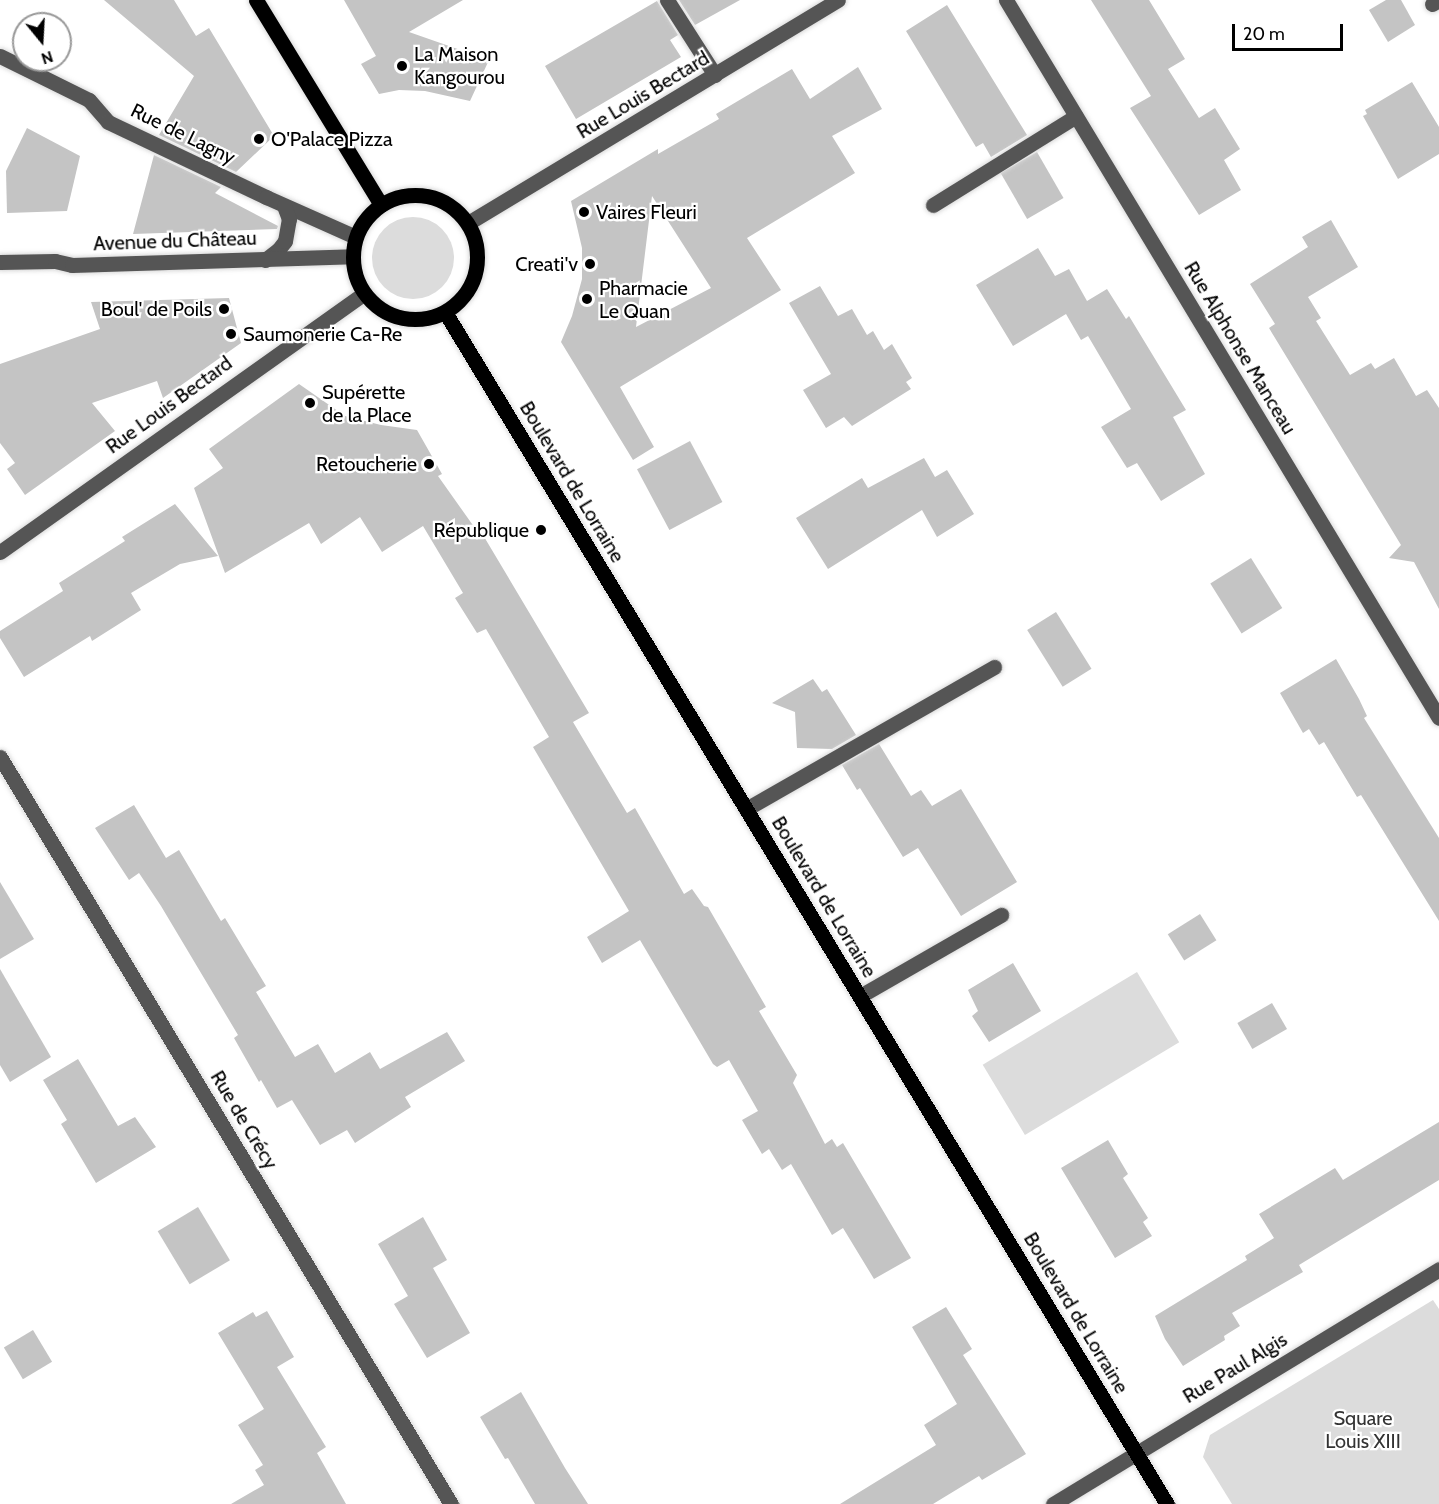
<!DOCTYPE html>
<meta charset="utf-8">
<style>
body{margin:0}
#map{position:relative;width:1439px;height:1504px;overflow:hidden;background:#fff;font-family:Cabin,sans-serif}
div>[style]{position:absolute}
.green>*{inset:0;background:#dcdcdc;transform-origin:0 0}
.round{border-radius:50%}
.building>*{inset:0;background:#c4c4c4;transform-origin:0 0}
.roads{filter:drop-shadow(0 0 2px #dbdbdb) drop-shadow(0 0 2px #dbdbdb)}
.minor>*{height:15px;margin:-7.5px;padding:0 7.5px;transform-origin:7.5px;border-radius:7.5px;background:#555}
.major>*{height:15px;margin:-7.5px;padding:0 7.5px;transform-origin:7.5px;border-radius:7.5px;background:#000}
.major>.ring{margin:-7.5px;padding:0;box-sizing:content-box;background:none;border:15px solid #000;border-radius:50%}
.dots>*{width:16px;height:16px;translate:-50% -50%;box-sizing:border-box;border:3px solid #fff;border-radius:50%}
span{translate:-50% -50%;white-space:nowrap;text-align:center;line-height:1.15;-webkit-text-stroke:4.5px #fff;paint-order:stroke}
.poi-label{font-size:20px;color:#000}
.left{translate:0 -50%;text-align:left}
.right{translate:-100% -50%;text-align:right}
.street-label{font-size:20px;color:#000}
.park-label{font-size:20px;color:#333}
.north{position:absolute;left:12px;top:12px;width:60px;height:60px;box-sizing:border-box;background:#fff;border:2px solid #999;border-radius:50%;rotate:162deg;font-size:16px;font-weight:700;line-height:24px;text-align:center;color:#000}
.north::after{content:'';display:block;margin:auto;width:21px;height:27px;background:#000;clip-path:polygon(50% 0,100% 100%,50% 72%,0 100%)}
.scale{position:absolute;left:1232px;top:24px;width:111px;height:27px;box-sizing:border-box;border:3px solid #000;border-top:0;padding-left:8px;font-size:18px;line-height:21px;white-space:nowrap;color:#000;-webkit-text-stroke:4px #fff;paint-order:stroke}
</style>
<div id="map">
<div class="green">
<div class="round" style="left:372px;top:217px;width:82px;height:82px"></div>
<div style="left:1137px;top:972px;width:82px;height:180px;rotate:59deg"></div>
<div style="clip-path:polygon(1433px 1300px,1439px 1309px,1439px 1504px,1232px 1504px,1203px 1457px,1210px 1435px)"></div>
</div>
<div class="building">
<div style="clip-path:polygon(104px 0,174px 0,196px 36px,209px 28px,274px 136px,236px 172px,159px 135px,194px 76px)"></div>
<div style="clip-path:polygon(344px 0,463px 0,409px 32px,489px 60px,470px 101px,425px 91px,399px 90px,379px 94px,361px 64px,376px 56px)"></div>
<div style="clip-path:polygon(679px 0,740px 0,695px 25px)"></div>
<div style="clip-path:polygon(1091px 0,1149px 0,1185px 59px,1168px 69px,1199px 118px,1215px 108px,1240px 149px,1224px 160px,1241px 190px,1199px 215px,1130px 108px,1151px 96px)"></div>
<div style="clip-path:polygon(1386px 0,1401px 0,1415px 25px,1388px 42px,1369px 10px)"></div>
<div style="clip-path:polygon(657px 1px,678px 35px,670px 40px,681px 57px,576px 119px,545px 66px)"></div>
<div style="clip-path:polygon(947px 5px,1027px 135px,991px 157px,983px 143px,976px 147px,906px 31px)"></div>
<div style="clip-path:polygon(evenodd,858px 67px,882px 109px,832px 136px,855px 173px,747px 238px,781px 290px,620px 387px,654px 447px,633px 460px,561px 342px,572px 316px,582px 279px,582px 248px,571px 201px,658px 149px,658px 154px,719px 119px,716px 114px,792px 69px,810px 99px,858px 67px,652px 196px,711px 288px,636px 327px,652px 196px)"></div>
<div style="clip-path:polygon(1412px 82px,1439px 127px,1439px 154px,1398px 179px,1363px 116px,1367px 114px,1365px 110px)"></div>
<div style="clip-path:polygon(27px 128px,80px 156px,67px 211px,7px 213px,6px 171px)"></div>
<div style="left:1037px;top:152px;width:53px;height:42px;rotate:60deg"></div>
<div style="clip-path:polygon(154px 155px,221px 187px,215px 193px,278px 226px,277px 229px,133px 234px)"></div>
<div style="clip-path:polygon(1331px 220px,1358px 267px,1308px 297px,1321px 318px,1316px 321px,1350px 375px,1371px 363px,1375px 369px,1394px 358px,1416px 396px,1427px 390px,1439px 408px,1439px 609px,1414px 562px,1389px 558px,1401px 545px,1269px 328px,1275px 324px,1250px 284px,1308px 247px,1302px 237px)"></div>
<div style="clip-path:polygon(1038px 248px,1055px 276px,1069px 269px,1087px 301px,1107px 289px,1126px 319px,1129px 316px,1186px 410px,1173px 417px,1205px 474px,1161px 501px,1137px 463px,1127px 468px,1101px 427px,1131px 409px,1088px 336px,1081px 340px,1066px 314px,1013px 346px,976px 285px)"></div>
<div style="clip-path:polygon(820px 286px,838px 316px,852px 309px,867px 335px,873px 331px,884px 350px,892px 344px,912px 378px,906px 382px,911px 389px,852px 426px,844px 417px,826px 428px,803px 390px,831px 374px,789px 303px)"></div>
<div style="clip-path:polygon(229px 298px,241px 343px,163px 398px,157px 381px,92px 403px,115px 431px,25px 495px,7px 469px,15px 463px,0 443px,0 364px,100px 329px,91px 302px)"></div>
<div style="clip-path:polygon(299px 384px,345px 416px,381px 425px,417px 430px,442px 474px,438px 476px,477px 531px,480px 530px,589px 713px,573px 722px,627px 813px,635px 808px,684px 894px,692px 889px,704px 906px,708px 907px,766px 1007px,759px 1011px,797px 1075px,793px 1083px,825px 1144px,832px 1139px,837px 1147px,843px 1143px,911px 1258px,874px 1279px,843px 1228px,832px 1235px,791px 1164px,782px 1170px,769px 1149px,762px 1154px,742px 1120px,758px 1111px,729px 1060px,717px 1067px,713px 1064px,640px 940px,602px 963px,587px 937px,629px 911px,533px 747px,549px 737px,486px 629px,477px 633px,455px 598px,463px 593px,423px 526px,382px 552px,360px 517px,321px 544px,309px 523px,225px 573px,194px 488px,223px 468px,209px 449px)"></div>
<div style="left:690px;top:441px;width:69px;height:60px;rotate:62deg"></div>
<div style="clip-path:polygon(924px 458px,935px 477px,947px 470px,974px 514px,937px 537px,922px 510px,828px 569px,796px 518px,862px 478px,868px 488px)"></div>
<div style="clip-path:polygon(175px 504px,218px 556px,180px 564px,131px 593px,141px 610px,92px 641px,90px 636px,24px 677px,0 638px,0 631px,63px 591px,59px 583px,125px 541px,122px 537px)"></div>
<div style="left:1251px;top:558px;width:59px;height:48px;rotate:58deg"></div>
<div style="left:1056px;top:612px;width:67px;height:34px;rotate:58deg"></div>
<div style="clip-path:polygon(1336px 659px,1359px 699px,1367px 716px,1364px 718px,1439px 838px,1439px 921px,1361px 795px,1357px 797px,1324px 742px,1319px 745px,1309px 729px,1303px 733px,1280px 693px)"></div>
<div style="clip-path:polygon(813px 679px,822px 692px,827px 689px,856px 735px,832px 749px,797px 748px,795px 712px,772px 703px)"></div>
<div style="clip-path:polygon(879px 744px,911px 796px,921px 790px,932px 806px,961px 789px,1017px 882px,961px 916px,918px 848px,903px 857px,860px 788px,857px 790px,842px 765px)"></div>
<div style="clip-path:polygon(134px 805px,166px 858px,179px 850px,221px 921px,225px 918px,266px 986px,256px 992px,295px 1057px,318px 1044px,335px 1073px,370px 1052px,380px 1069px,447px 1032px,465px 1061px,405px 1097px,411px 1107px,355px 1143px,347px 1130px,320px 1145px,292px 1100px,277px 1108px,261px 1080px,259px 1082px,234px 1038px,238px 1035px,161px 906px,139px 873px,129px 880px,95px 828px)"></div>
<div style="clip-path:polygon(0 882px,34px 939px,0 959px)"></div>
<div style="left:1200px;top:914px;width:31px;height:38px;rotate:58deg"></div>
<div style="clip-path:polygon(1013px 963px,1041px 1011px,989px 1042px,972px 1016px,978px 1011px,968px 990px)"></div>
<div style="clip-path:polygon(0 969px,51px 1057px,10px 1082px,0 1065px)"></div>
<div style="left:1272px;top:1003px;width:30px;height:40px;rotate:60deg"></div>
<div style="clip-path:polygon(78px 1059px,118px 1126px,135px 1117px,156px 1147px,96px 1183px,61px 1124px,67px 1120px,43px 1080px)"></div>
<div style="clip-path:polygon(1439px 1122px,1439px 1180px,1299px 1265px,1303px 1272px,1232px 1313px,1240px 1326px,1224px 1336px,1225px 1340px,1183px 1366px,1165px 1339px,1155px 1316px,1247px 1260px,1245px 1256px,1274px 1238px,1259px 1214px,1335px 1168px,1343px 1180px)"></div>
<div style="clip-path:polygon(1108px 1140px,1128px 1174px,1123px 1178px,1148px 1218px,1143px 1222px,1152px 1236px,1115px 1258px,1061px 1168px)"></div>
<div style="left:198px;top:1207px;width:62px;height:47px;rotate:59deg"></div>
<div style="clip-path:polygon(423px 1217px,447px 1260px,433px 1268px,470px 1333px,427px 1358px,394px 1304px,408px 1296px,378px 1244px)"></div>
<div style="clip-path:polygon(946px 1307px,972px 1349px,963px 1355px,1026px 1454px,982px 1480px,979px 1476px,933px 1504px,840px 1504px,936px 1445px,924px 1425px,957px 1404px,912px 1327px)"></div>
<div style="clip-path:polygon(267px 1311px,294px 1357px,277px 1367px,326px 1447px,317px 1453px,346px 1504px,231px 1504px,264px 1485px,255px 1470px,263px 1465px,238px 1425px,264px 1409px,218px 1333px,253px 1312px,256px 1317px)"></div>
<div style="left:33px;top:1330px;width:37px;height:34px;rotate:59deg"></div>
<div style="clip-path:polygon(521px 1392px,565px 1468px,588px 1504px,535px 1504px,508px 1458px,505px 1459px,480px 1417px)"></div>
</div>
<div class="roads">
<div class="minor">
<div style="left:667px;top:0;width:89px;rotate:57.4deg"></div>
<div style="left:1006px;top:0;width:838px;rotate:58.91deg"></div>
<div style="left:1432px;top:4px;width:8px;rotate:-30deg"></div>
<div style="left:0;top:56px;width:99px;rotate:26.3deg"></div>
<div style="left:89px;top:100px;width:29px;rotate:49deg"></div>
<div style="left:108px;top:122px;width:175px;rotate:25.4deg"></div>
<div style="left:266px;top:197px;width:98px;rotate:24deg"></div>
<div style="left:933px;top:205px;width:168px;rotate:-31.9deg"></div>
<div style="left:468px;top:223px;width:432px;rotate:-31.1deg"></div>
<div style="left:265px;top:260px;width:16px;rotate:-38deg"></div>
<div style="left:278px;top:250px;width:11px;rotate:-52deg"></div>
<div style="left:285px;top:241px;width:22px;rotate:-80deg"></div>
<div style="left:289px;top:219px;width:14px;rotate:-111deg"></div>
<div style="left:0;top:262px;width:55px;rotate:-1deg"></div>
<div style="left:55px;top:261px;width:17px;rotate:13deg"></div>
<div style="left:72px;top:265px;width:281px;rotate:-1.8deg"></div>
<div style="left:0;top:552px;width:447px;rotate:-35.4deg"></div>
<div style="left:0;top:757px;width:873px;rotate:58.88deg"></div>
<div style="left:746px;top:809px;width:286px;rotate:-29.8deg"></div>
<div style="left:860px;top:996px;width:163px;rotate:-29.9deg"></div>
<div style="left:1053px;top:1504px;width:452px;rotate:-31.3deg"></div>
</div>
<div class="major">
<div style="left:256px;top:0;width:240px;rotate:58.6deg"></div>
<div class="ring" style="left:353px;top:195px;width:109px;height:109px"></div>
<div style="left:445px;top:312px;width:1394px;rotate:58.8deg"></div>
</div>
</div>
<div class="dots">
<div style="left:402px;top:66px;background:#000"></div>
<div style="left:259px;top:139px;background:#000"></div>
<div style="left:584px;top:212px;background:#000"></div>
<div style="left:590px;top:264px;background:#000"></div>
<div style="left:587px;top:299px;background:#000"></div>
<div style="left:224px;top:309px;background:#000"></div>
<div style="left:231px;top:334px;background:#000"></div>
<div style="left:310px;top:403px;background:#000"></div>
<div style="left:429px;top:464px;background:#000"></div>
<div style="left:541px;top:530px;background:#000"></div>
</div>
<div class="poi-label">
<span class="left" style="left:414px;top:66px">La Maison<br>Kangourou</span>
<span class="left" style="left:271px;top:139px">O'Palace Pizza</span>
<span class="left" style="left:596px;top:212px">Vaires Fleuri</span>
<span class="right" style="left:578px;top:264px">Creati'v</span>
<span class="left" style="left:599px;top:300px">Pharmacie<br>Le Quan</span>
<span class="right" style="left:212px;top:309px">Boul' de Poils</span>
<span class="left" style="left:243px;top:334px">Saumonerie Ca-Re</span>
<span class="left" style="left:322px;top:404px">Supérette<br>de la Place</span>
<span class="right" style="left:417px;top:464px">Retoucherie</span>
<span class="right" style="left:529px;top:530px">République</span>
</div>
<div class="street-label">
<span style="left:643px;top:95px;rotate:-31deg">Rue Louis Bectard</span>
<span style="left:183px;top:134px;rotate:26deg">Rue de Lagny</span>
<span style="left:175px;top:241px;rotate:-2deg">Avenue du Château</span>
<span style="left:1240px;top:348px;rotate:59deg">Rue Alphonse Manceau</span>
<span style="left:169px;top:405px;rotate:-36deg">Rue Louis Bectard</span>
<span style="left:572px;top:482px;rotate:59deg">Boulevard de Lorraine</span>
<span style="left:824px;top:897px;rotate:59deg">Boulevard de Lorraine</span>
<span style="left:244px;top:1120px;rotate:59deg">Rue de Crécy</span>
<span style="left:1076px;top:1313px;rotate:59deg">Boulevard de Lorraine</span>
<span style="left:1235px;top:1368px;rotate:-31deg">Rue Paul Algis</span>
</div>
<div class="park-label">
<span style="left:1363px;top:1430px">Square<br>Louis XIII</span>
</div>
<div class="north">N</div>
<div class="scale">20 m</div>
</div>
